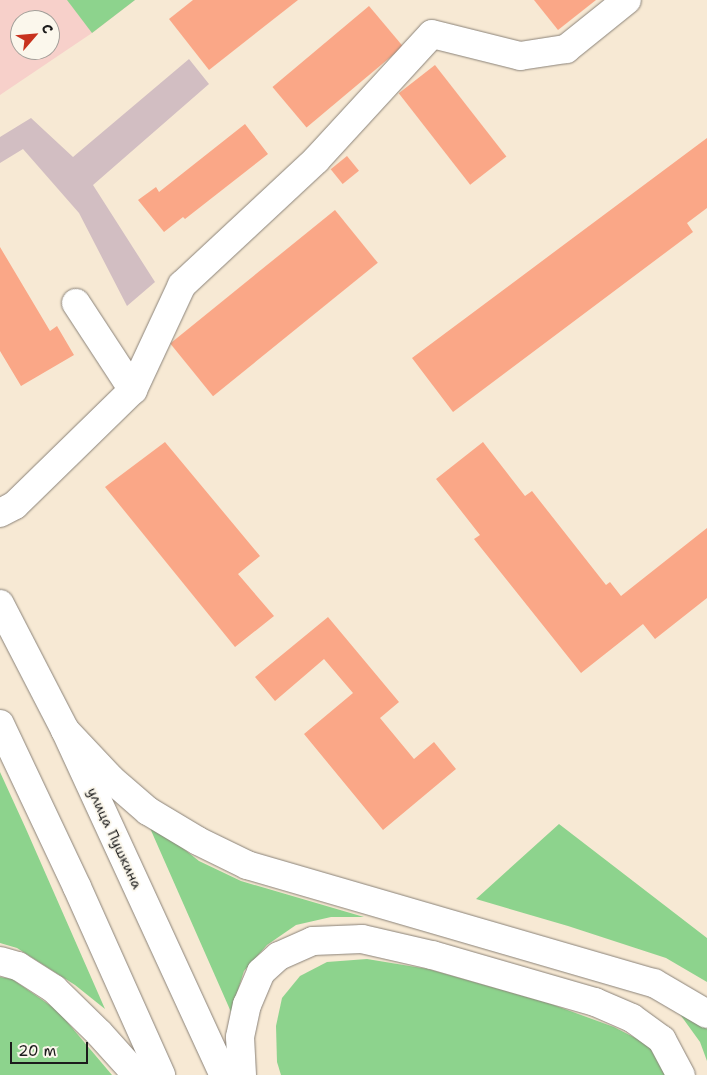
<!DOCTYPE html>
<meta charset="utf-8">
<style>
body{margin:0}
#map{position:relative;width:707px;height:1075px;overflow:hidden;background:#f7e9d4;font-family:"Shantell Sans",sans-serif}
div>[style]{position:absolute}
.built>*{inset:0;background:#f7d0ca}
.industrial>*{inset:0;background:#d2bec2}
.green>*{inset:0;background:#8dd38d}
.building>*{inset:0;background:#faa787;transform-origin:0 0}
.roads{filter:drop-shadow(0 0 1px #8a8278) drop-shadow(0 0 1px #8a8278)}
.minor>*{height:28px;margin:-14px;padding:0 14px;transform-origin:14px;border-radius:14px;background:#fff}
.major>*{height:28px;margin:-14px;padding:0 14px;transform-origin:14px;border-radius:14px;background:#fff}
span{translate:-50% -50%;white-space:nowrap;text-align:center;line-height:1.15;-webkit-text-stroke:4px #fbf7ec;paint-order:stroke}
.street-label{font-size:14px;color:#1c1c1c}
.north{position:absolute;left:10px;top:10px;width:50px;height:50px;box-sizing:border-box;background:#fbf7ec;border:1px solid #a29f99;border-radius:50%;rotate:63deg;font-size:14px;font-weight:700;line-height:20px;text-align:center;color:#1c1c1c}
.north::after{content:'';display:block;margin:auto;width:18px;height:22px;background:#c8321e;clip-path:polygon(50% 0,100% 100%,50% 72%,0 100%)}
.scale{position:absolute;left:10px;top:1042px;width:78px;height:22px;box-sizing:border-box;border:2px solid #1c1c1c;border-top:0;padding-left:6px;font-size:15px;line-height:18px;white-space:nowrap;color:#1c1c1c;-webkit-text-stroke:4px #fbf7ec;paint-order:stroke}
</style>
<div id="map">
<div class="built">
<div style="clip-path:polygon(evenodd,0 0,135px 0,92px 33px,0 95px,0 0,20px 20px,50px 20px,50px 50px,20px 50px,20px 20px)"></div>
</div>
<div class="industrial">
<div style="clip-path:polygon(189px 59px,209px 84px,93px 185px,155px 282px,127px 306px,79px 213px,23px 149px,0 163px,0 137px,31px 118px,73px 157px)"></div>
</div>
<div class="green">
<div style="clip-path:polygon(67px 0,135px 0,92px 33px)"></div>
<div style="clip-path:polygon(0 772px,26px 829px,105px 1009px,75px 985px,17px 948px,0 943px)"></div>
<div style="clip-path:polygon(146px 819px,199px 861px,241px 881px,364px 917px,331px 917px,296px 925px,267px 945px,244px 971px,231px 1012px)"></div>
<div style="clip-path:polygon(559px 824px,707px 938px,707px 982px,666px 958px,568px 926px,476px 899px)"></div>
<div style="clip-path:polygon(367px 959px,428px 969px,551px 1004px,614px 1027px,653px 1047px,671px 1075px,281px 1075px,277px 1062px,276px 1026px,282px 998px,300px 976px,327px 962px)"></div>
<div style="clip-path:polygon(0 977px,12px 979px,57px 1010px,112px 1075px,0 1075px)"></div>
<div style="clip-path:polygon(674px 1006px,707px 1029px,707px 1061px,700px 1042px)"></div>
</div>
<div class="building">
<div style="clip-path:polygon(193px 0,298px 0,209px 70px,169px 19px)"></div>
<div style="clip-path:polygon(534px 0,596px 0,558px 30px)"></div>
<div style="left:369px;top:6px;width:53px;height:126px;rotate:50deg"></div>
<div style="left:435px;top:65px;width:116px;height:46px;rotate:52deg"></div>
<div style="clip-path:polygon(245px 124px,268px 154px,185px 219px,183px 217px,164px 232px,138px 200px,156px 187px,159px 192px)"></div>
<div style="clip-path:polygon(707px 138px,707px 208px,687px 223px,693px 232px,453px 412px,412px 358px)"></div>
<div style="left:347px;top:156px;width:19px;height:21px;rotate:51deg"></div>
<div style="left:335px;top:210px;width:68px;height:212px;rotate:51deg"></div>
<div style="clip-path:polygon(0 247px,50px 331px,57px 326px,74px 355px,21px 386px,0 351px)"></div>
<div style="clip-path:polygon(165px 442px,260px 556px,238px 574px,274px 616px,235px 647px,105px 487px)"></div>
<div style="clip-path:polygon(483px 442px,525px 496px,532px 491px,606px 585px,610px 582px,621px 596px,707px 528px,707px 598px,655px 639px,643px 624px,581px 673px,474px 539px,480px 535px,436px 479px)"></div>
<div style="clip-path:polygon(328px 617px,399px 702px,380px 718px,414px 759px,434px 742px,456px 769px,383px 830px,304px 734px,353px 693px,324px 659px,275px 701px,255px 677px)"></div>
</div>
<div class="roads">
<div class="minor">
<div style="left:76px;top:303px;width:104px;rotate:56.8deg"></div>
<div style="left:0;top:513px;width:17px;rotate:-28deg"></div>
<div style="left:15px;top:505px;width:165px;rotate:-44.3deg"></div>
<div style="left:133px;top:390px;width:116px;rotate:-65deg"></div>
<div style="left:182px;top:285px;width:183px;rotate:-43deg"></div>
<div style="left:316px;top:160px;width:171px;rotate:-47.4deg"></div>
<div style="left:432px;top:34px;width:91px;rotate:14deg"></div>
<div style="left:520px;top:56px;width:47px;rotate:-8.7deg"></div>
<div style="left:566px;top:49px;width:78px;rotate:-38.8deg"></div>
</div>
<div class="major">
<div style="left:0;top:604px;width:142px;rotate:62.7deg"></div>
<div style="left:65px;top:730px;width:380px;rotate:65.3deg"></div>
<div style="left:0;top:724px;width:180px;rotate:64.7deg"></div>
<div style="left:77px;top:887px;width:206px;rotate:65.9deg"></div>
<div style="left:65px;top:730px;width:67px;rotate:46.8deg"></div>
<div style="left:111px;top:779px;width:49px;rotate:40.9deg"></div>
<div style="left:148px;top:811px;width:58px;rotate:31deg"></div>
<div style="left:198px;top:841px;width:55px;rotate:26.1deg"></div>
<div style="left:247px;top:865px;width:424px;rotate:16.2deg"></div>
<div style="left:654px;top:983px;width:61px;rotate:30.3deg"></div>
<div style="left:0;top:961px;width:19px;rotate:16deg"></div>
<div style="left:18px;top:966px;width:43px;rotate:32.6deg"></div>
<div style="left:54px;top:989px;width:63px;rotate:44.4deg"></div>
<div style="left:99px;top:1033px;width:57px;rotate:47.9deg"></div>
<div style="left:242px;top:1075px;width:38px;rotate:-93deg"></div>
<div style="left:240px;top:1037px;width:33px;rotate:-78deg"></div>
<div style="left:247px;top:1005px;width:36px;rotate:-67deg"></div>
<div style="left:261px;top:972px;width:24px;rotate:-42deg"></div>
<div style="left:279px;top:956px;width:37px;rotate:-24deg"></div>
<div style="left:313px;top:941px;width:49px;rotate:-2.3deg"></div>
<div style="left:362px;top:939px;width:72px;rotate:12.9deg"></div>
<div style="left:432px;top:955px;width:170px;rotate:16.1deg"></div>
<div style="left:595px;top:1002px;width:40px;rotate:23.4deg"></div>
<div style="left:632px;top:1018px;width:37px;rotate:36deg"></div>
<div style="left:662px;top:1040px;width:40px;rotate:62deg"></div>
</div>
</div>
<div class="street-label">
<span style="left:115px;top:838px;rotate:65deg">улица Пушкина</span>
</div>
<div class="north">С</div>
<div class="scale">20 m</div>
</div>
